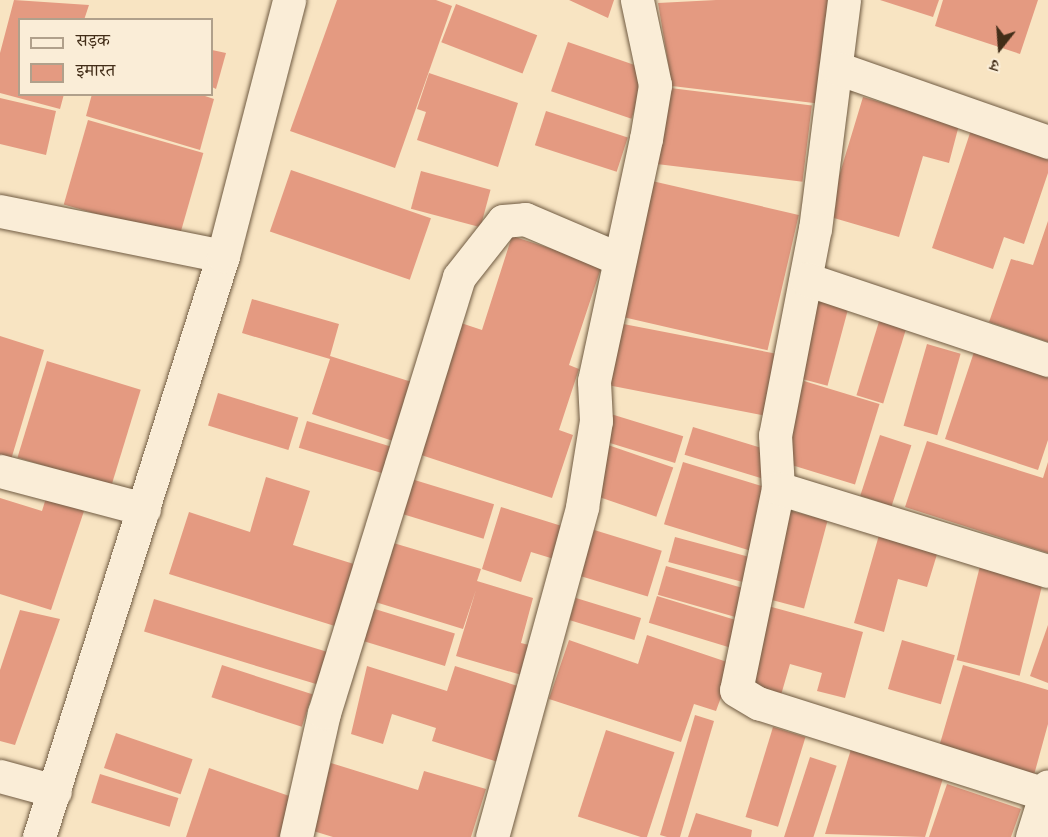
<!DOCTYPE html>
<meta charset="utf-8">
<style>
body{margin:0}
#map{position:relative;width:1048px;height:837px;overflow:hidden;background:#f8e4c2;font-family:"IM FELL French Canon","Noto Serif Devanagari",serif}
div>[style]{position:absolute}
.building>*{inset:0;background:#e49a81;transform-origin:0 0}
.roads{filter:drop-shadow(0 0 2px #705b42) drop-shadow(0 0 2px #705b42)}
.street>*{height:33px;margin:-16.5px;padding:0 16.5px;transform-origin:16.5px;border-radius:16.5px;background:#faedd7}
span{translate:-50% -50%;white-space:nowrap;text-align:center;line-height:1.15;-webkit-text-stroke:6px #faedd7;paint-order:stroke}
.legend{position:absolute;left:18px;top:18px;width:195px;height:78px;box-sizing:border-box;background:#faedd7;border:2px solid #b0a08b;margin:0;padding:8px 10px;list-style:none;font-size:18px;color:#422d18}
.legend li{display:flex;align-items:center;gap:12px;height:30px}
.legend b{width:30px;border:2px solid #b0a08b}
.north{position:absolute;left:970px;top:18px;width:60px;height:60px;-webkit-text-stroke:4px #faedd7;paint-order:stroke;rotate:197deg;font-size:16px;font-weight:700;line-height:24px;text-align:center;color:#422d18}
.north::after{content:'';display:block;margin:auto;width:21px;height:27px;background:#422d18;clip-path:polygon(50% 0,100% 100%,50% 72%,0 100%)}
</style>
<div id="map">
<div class="building">
<div style="clip-path:polygon(14px 0,89px 5px,84px 20px,20px 20px,20px 94px,64px 94px,60px 109px,0 93px,0 53px)"></div>
<div style="clip-path:polygon(337px 0,436px 0,452px 6px,395px 168px,290px 131px)"></div>
<div style="clip-path:polygon(569px 0,614px 0,608px 18px)"></div>
<div style="clip-path:polygon(716px 0,836px 0,822px 104px,672px 86px,658px 3px)"></div>
<div style="clip-path:polygon(880px 0,939px 0,933px 17px)"></div>
<div style="clip-path:polygon(943px 0,1038px 0,1020px 54px,935px 26px)"></div>
<div style="left:456px;top:4px;width:87px;height:41px;rotate:21deg"></div>
<div style="left:568px;top:42px;width:85px;height:52px;rotate:19deg"></div>
<div style="clip-path:polygon(212px 50px,226px 53px,216px 89px,212px 87px)"></div>
<div style="clip-path:polygon(429px 73px,518px 103px,498px 167px,417px 140px,426px 112px,417px 109px)"></div>
<div style="left:662px;top:87px;width:151px;height:77px;rotate:7deg"></div>
<div style="clip-path:polygon(92px 94px,199px 94px,214px 99px,200px 150px,86px 116px)"></div>
<div style="clip-path:polygon(863px 97px,959px 125px,949px 163px,923px 156px,899px 237px,827px 216px)"></div>
<div style="clip-path:polygon(0 98px,56px 111px,46px 155px,0 144px)"></div>
<div style="left:546px;top:111px;width:86px;height:36px;rotate:18deg"></div>
<div style="left:88px;top:120px;width:120px;height:88px;rotate:16deg"></div>
<div style="clip-path:polygon(971px 130px,1048px 156px,1048px 173px,1024px 244px,1004px 237px,993px 269px,932px 248px)"></div>
<div style="left:291px;top:170px;width:148px;height:65px;rotate:19deg"></div>
<div style="left:421px;top:171px;width:72px;height:39px;rotate:15deg"></div>
<div style="left:639px;top:178px;width:164px;height:139px;rotate:13deg"></div>
<div style="clip-path:polygon(1048px 221px,1048px 342px,989px 322px,1011px 259px,1033px 265px)"></div>
<div style="clip-path:polygon(512px 236px,602px 265px,569px 365px,579px 369px,559px 430px,573px 435px,552px 498px,412px 452px,455px 321px,482px 330px)"></div>
<div style="left:818px;top:290px;width:34px;height:90px;rotate:15deg"></div>
<div style="clip-path:polygon(252px 299px,339px 324px,330px 356px,418px 384px,399px 443px,312px 414px,330px 359px,242px 333px)"></div>
<div style="left:881px;top:315px;width:28px;height:84px;rotate:17deg"></div>
<div style="left:608px;top:321px;width:175px;height:63px;rotate:11deg"></div>
<div style="clip-path:polygon(0 336px,44px 350px,10px 463px,0 460px)"></div>
<div style="left:927px;top:344px;width:35px;height:85px;rotate:16deg"></div>
<div style="clip-path:polygon(974px 352px,1048px 376px,1048px 440px,1038px 470px,945px 439px)"></div>
<div style="left:47px;top:361px;width:98px;height:101px;rotate:17deg"></div>
<div style="left:804px;top:381px;width:79px;height:84px;rotate:17deg"></div>
<div style="left:218px;top:393px;width:84px;height:34px;rotate:17deg"></div>
<div style="left:601px;top:411px;width:86px;height:28px;rotate:17deg"></div>
<div style="left:307px;top:421px;width:90px;height:28px;rotate:17deg"></div>
<div style="left:693px;top:427px;width:83px;height:29px;rotate:17deg"></div>
<div style="left:880px;top:435px;width:33px;height:64px;rotate:18deg"></div>
<div style="clip-path:polygon(927px 441px,1043px 478px,1048px 462px,1048px 553px,905px 507px)"></div>
<div style="left:608px;top:445px;width:69px;height:52px;rotate:19deg"></div>
<div style="left:683px;top:462px;width:94px;height:65px;rotate:17deg"></div>
<div style="clip-path:polygon(266px 477px,310px 491px,293px 545px,357px 565px,338px 627px,169px 574px,189px 512px,250px 532px)"></div>
<div style="left:408px;top:478px;width:90px;height:36px;rotate:17deg"></div>
<div style="clip-path:polygon(0 498px,42px 511px,46px 498px,84px 511px,51px 610px,0 594px)"></div>
<div style="clip-path:polygon(501px 507px,565px 527px,554px 559px,531px 552px,521px 582px,482px 569px)"></div>
<div style="left:788px;top:510px;width:41px;height:91px;rotate:15deg"></div>
<div style="left:591px;top:529px;width:74px;height:48px;rotate:17deg"></div>
<div style="clip-path:polygon(879px 535px,938px 551px,927px 587px,898px 579px,884px 632px,854px 623px)"></div>
<div style="left:675px;top:537px;width:80px;height:26px;rotate:15deg"></div>
<div style="clip-path:polygon(390px 542px,481px 569px,477px 581px,533px 598px,521px 643px,533px 646px,525px 676px,456px 656px,476px 590px,463px 629px,372px 601px)"></div>
<div style="left:981px;top:562px;width:65px;height:101px;rotate:14deg"></div>
<div style="left:666px;top:566px;width:88px;height:30px;rotate:16deg"></div>
<div style="left:657px;top:596px;width:89px;height:28px;rotate:17deg"></div>
<div style="left:576px;top:598px;width:68px;height:23px;rotate:17deg"></div>
<div style="left:154px;top:599px;width:185px;height:34px;rotate:17deg"></div>
<div style="left:365px;top:606px;width:94px;height:34px;rotate:17deg"></div>
<div style="clip-path:polygon(768px 606px,863px 632px,845px 698px,817px 691px,822px 673px,790px 664px,781px 695px,746px 686px)"></div>
<div style="clip-path:polygon(20px 610px,60px 619px,15px 745px,0 741px,0 670px)"></div>
<div style="clip-path:polygon(1048px 625px,1048px 683px,1030px 676px)"></div>
<div style="clip-path:polygon(647px 635px,733px 664px,716px 711px,694px 704px,681px 742px,549px 699px,569px 640px,638px 664px)"></div>
<div style="left:902px;top:640px;width:55px;height:51px;rotate:16deg"></div>
<div style="left:222px;top:665px;width:95px;height:34px;rotate:18deg"></div>
<div style="clip-path:polygon(963px 665px,1048px 690px,1048px 724px,1034px 775px,939px 747px)"></div>
<div style="clip-path:polygon(367px 666px,447px 691px,455px 666px,524px 688px,501px 763px,432px 741px,436px 728px,392px 714px,383px 744px,351px 734px)"></div>
<div style="clip-path:polygon(695px 715px,714px 721px,680px 837px,667px 837px,660px 835px)"></div>
<div style="left:773px;top:727px;width:34px;height:94px;rotate:17deg"></div>
<div style="left:606px;top:730px;width:72px;height:91px;rotate:18deg"></div>
<div style="left:116px;top:733px;width:81px;height:37px;rotate:19deg"></div>
<div style="clip-path:polygon(852px 746px,944px 775px,925px 837px,825px 834px)"></div>
<div style="left:810px;top:757px;width:28px;height:84px;rotate:18deg"></div>
<div style="clip-path:polygon(331px 763px,418px 790px,424px 771px,486px 789px,471px 837px,333px 837px,310px 830px)"></div>
<div style="clip-path:polygon(209px 768px,295px 798px,281px 837px,186px 837px)"></div>
<div style="left:100px;top:774px;width:82px;height:30px;rotate:17deg"></div>
<div style="clip-path:polygon(947px 784px,1021px 809px,1011px 837px,929px 837px)"></div>
<div style="clip-path:polygon(696px 813px,752px 830px,751px 837px,688px 837px)"></div>
</div>
<div class="roads">
<div class="street">
<div style="left:844px;top:0;width:230px;rotate:97.2deg"></div>
<div style="left:815px;top:228px;width:211px;rotate:100.9deg"></div>
<div style="left:775px;top:435px;width:53px;rotate:86.8deg"></div>
<div style="left:778px;top:488px;width:206px;rotate:101.7deg"></div>
<div style="left:736px;top:690px;width:26px;rotate:31deg"></div>
<div style="left:758px;top:703px;width:301px;rotate:17.6deg"></div>
<div style="left:837px;top:68px;width:224px;rotate:19.3deg"></div>
<div style="left:0;top:211px;width:227px;rotate:11.4deg"></div>
<div style="left:806px;top:279px;width:255px;rotate:18.5deg"></div>
<div style="left:0;top:471px;width:149px;rotate:14.8deg"></div>
<div style="left:778px;top:488px;width:282px;rotate:17.1deg"></div>
<div style="left:0;top:776px;width:57px;rotate:15.3deg"></div>
<div style="left:39px;top:837px;width:609px;rotate:-72.43deg"></div>
<div style="left:223px;top:256px;width:264px;rotate:-75.5deg"></div>
<div style="left:296px;top:837px;width:127px;rotate:-77.3deg"></div>
<div style="left:324px;top:713px;width:456px;rotate:-72.8deg"></div>
<div style="left:459px;top:277px;width:71px;rotate:-51.8deg"></div>
<div style="left:503px;top:221px;width:22px;rotate:-5deg"></div>
<div style="left:525px;top:219px;width:100px;rotate:23deg"></div>
<div style="left:492px;top:837px;width:342px;rotate:-74.7deg"></div>
<div style="left:582px;top:507px;width:87px;rotate:-80.8deg"></div>
<div style="left:596px;top:421px;width:40px;rotate:-92.9deg"></div>
<div style="left:594px;top:381px;width:248px;rotate:-77.9deg"></div>
<div style="left:646px;top:139px;width:55px;rotate:-80.5deg"></div>
<div style="left:655px;top:85px;width:87px;rotate:-102deg"></div>
<div style="left:1032px;top:837px;width:53px;rotate:-72.6deg"></div>
</div>
</div>
<ul class="legend">
<li><b style="height:8px;background:#faedd7"></b>सड़क</li>
<li><b style="height:16px;background:#e49a81"></b>इमारत</li>
</ul>
<div class="north">उ</div>
</div>
